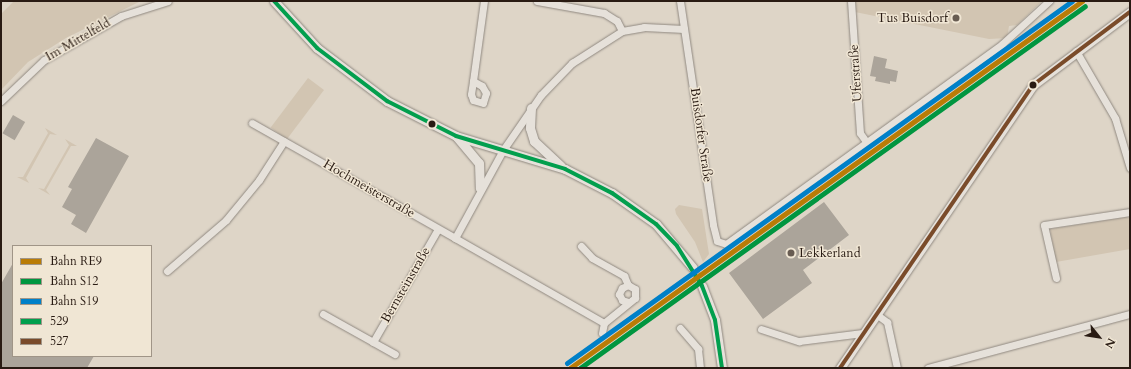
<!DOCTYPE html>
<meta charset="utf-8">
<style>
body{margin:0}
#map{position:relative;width:1131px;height:369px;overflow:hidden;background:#ded5c7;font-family:Cardo,serif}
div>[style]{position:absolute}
.green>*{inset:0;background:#d2c5b2;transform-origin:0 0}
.building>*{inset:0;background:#aba49a;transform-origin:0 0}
.secondary-tunnel>*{height:9px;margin-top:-4.5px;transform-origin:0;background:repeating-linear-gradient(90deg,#bab0a3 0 9px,transparent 0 13.5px)}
.roads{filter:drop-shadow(0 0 1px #908981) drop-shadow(0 0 1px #908981)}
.minor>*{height:7px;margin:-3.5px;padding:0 3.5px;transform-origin:3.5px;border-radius:3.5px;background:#e6e1da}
.secondary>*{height:9px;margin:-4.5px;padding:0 4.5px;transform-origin:4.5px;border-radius:4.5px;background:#e6e1da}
.bus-1>*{height:4px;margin:-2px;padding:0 2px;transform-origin:2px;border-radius:2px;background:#029f4e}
.bus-2>*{height:4px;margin:-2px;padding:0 2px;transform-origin:2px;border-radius:2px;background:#7a4b2a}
.rail-1>*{height:5px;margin:-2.5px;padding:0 2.5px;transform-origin:2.5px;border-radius:2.5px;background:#b97c06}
.rail-2>*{height:5px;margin:-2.5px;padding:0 2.5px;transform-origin:2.5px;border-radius:2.5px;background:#009640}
.rail-3>*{height:5px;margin:-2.5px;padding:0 2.5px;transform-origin:2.5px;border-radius:2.5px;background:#0080c8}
.dots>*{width:11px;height:11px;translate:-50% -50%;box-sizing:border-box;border:2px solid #f0e6d4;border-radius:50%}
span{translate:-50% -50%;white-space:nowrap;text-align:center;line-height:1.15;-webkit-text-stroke:3px #f0e6d4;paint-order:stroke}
.poi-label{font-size:13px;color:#291b13}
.right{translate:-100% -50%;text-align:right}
.left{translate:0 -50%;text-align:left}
.street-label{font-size:13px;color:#291b13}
.frame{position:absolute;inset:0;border:2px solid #291b13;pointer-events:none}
.legend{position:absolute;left:12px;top:245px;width:140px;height:112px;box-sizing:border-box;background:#f0e6d4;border:1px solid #a09587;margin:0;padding:5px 7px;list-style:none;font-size:12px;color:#291b13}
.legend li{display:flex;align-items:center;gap:8px;height:20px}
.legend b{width:20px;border:1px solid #a09587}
.north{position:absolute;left:1079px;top:317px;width:40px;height:40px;-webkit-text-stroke:3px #f0e6d4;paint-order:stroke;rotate:120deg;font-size:11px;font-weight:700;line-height:16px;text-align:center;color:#291b13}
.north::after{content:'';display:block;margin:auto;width:14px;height:18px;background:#291b13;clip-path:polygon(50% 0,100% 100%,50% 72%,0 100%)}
</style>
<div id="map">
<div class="green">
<div style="clip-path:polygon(14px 1px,141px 1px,66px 38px,28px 62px,1px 90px,1px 14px)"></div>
<div style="clip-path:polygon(855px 1px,1042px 1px,1017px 25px,1009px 26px,1007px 38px,989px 39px,855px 12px)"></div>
<div style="left:308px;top:78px;width:20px;height:62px;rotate:37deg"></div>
<div style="clip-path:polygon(45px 128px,57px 135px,50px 134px,26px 178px,29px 183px,17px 177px,23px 177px,48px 133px)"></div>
<div style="clip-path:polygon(65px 139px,77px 146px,71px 146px,46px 190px,50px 195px,38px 188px,44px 189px,69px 145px)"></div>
<div style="clip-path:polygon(679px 205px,702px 209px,709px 254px,703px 262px,695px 242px,676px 214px,675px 209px)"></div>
<div style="clip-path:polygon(1126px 217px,1130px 218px,1130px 249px,1056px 262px,1050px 229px)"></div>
</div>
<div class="building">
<div style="clip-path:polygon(874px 56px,887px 59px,885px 68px,898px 71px,896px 82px,890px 81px,890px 84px,875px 81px,876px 77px,870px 76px)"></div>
<div style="left:13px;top:115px;width:14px;height:21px;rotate:30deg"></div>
<div style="clip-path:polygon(96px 138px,129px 156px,86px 233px,71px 224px,76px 215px,62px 207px,72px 189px,68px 187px)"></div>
<div style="clip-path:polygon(824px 202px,849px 235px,803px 270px,812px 283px,763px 319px,729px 273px)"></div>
<div style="clip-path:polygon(13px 263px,13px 356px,94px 356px,87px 368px,1px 368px,1px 284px)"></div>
</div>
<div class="secondary-tunnel">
<div style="left:693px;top:268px;width:20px;rotate:63deg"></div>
</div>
<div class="roads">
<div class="minor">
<div style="left:537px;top:1px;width:68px;rotate:10.2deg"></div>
<div style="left:604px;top:13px;width:15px;rotate:32deg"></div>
<div style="left:617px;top:21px;width:11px;rotate:63deg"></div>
<div style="left:680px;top:1px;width:226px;rotate:81.6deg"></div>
<div style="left:713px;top:225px;width:16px;rotate:76deg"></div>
<div style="left:717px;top:241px;width:9px;rotate:18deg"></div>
<div style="left:726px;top:244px;width:341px;rotate:-35.9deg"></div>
<div style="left:1002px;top:44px;width:64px;rotate:-42.5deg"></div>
<div style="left:851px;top:1px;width:132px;rotate:86.1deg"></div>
<div style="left:860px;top:133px;width:12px;rotate:55deg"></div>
<div style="left:1076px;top:51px;width:78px;rotate:59.8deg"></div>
<div style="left:1115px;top:118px;width:52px;rotate:73.3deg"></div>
<div style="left:473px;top:81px;width:10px;rotate:29deg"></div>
<div style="left:482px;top:86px;width:8px;rotate:60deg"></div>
<div style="left:486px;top:93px;width:10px;rotate:107deg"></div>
<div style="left:483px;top:103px;width:10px;rotate:-163deg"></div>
<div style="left:473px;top:100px;width:6px;rotate:-108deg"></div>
<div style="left:471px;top:94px;width:13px;rotate:-81deg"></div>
<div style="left:473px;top:81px;width:81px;rotate:-82.2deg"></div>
<div style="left:1px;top:101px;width:59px;rotate:-43.6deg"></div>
<div style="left:44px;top:60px;width:89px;rotate:-29.7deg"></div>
<div style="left:121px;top:16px;width:49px;rotate:-17.7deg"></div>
<div style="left:252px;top:123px;width:233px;rotate:29.5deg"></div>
<div style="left:581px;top:246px;width:16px;rotate:47deg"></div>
<div style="left:592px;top:258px;width:37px;rotate:29deg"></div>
<div style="left:624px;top:276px;width:10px;rotate:66deg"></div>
<div style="left:167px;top:271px;width:78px;rotate:-40.8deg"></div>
<div style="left:226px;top:220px;width:52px;rotate:-50.5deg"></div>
<div style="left:259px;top:180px;width:46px;rotate:-57.3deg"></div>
<div style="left:1056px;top:278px;width:54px;rotate:-102.8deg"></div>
<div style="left:1044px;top:225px;width:87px;rotate:-8.6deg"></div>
<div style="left:323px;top:314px;width:57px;rotate:29.2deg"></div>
<div style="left:373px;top:342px;width:130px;rotate:-60.1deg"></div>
<div style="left:876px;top:314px;width:14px;rotate:36deg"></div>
<div style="left:887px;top:322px;width:47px;rotate:77.7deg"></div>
<div style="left:604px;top:323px;width:172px;rotate:-150.3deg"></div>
<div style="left:455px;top:238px;width:100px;rotate:-61.4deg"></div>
<div style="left:503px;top:150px;width:67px;rotate:-55.4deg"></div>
<div style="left:541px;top:95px;width:45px;rotate:-45.9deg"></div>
<div style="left:572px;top:63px;width:59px;rotate:-32.6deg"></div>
<div style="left:622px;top:31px;width:22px;rotate:-10deg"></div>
<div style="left:644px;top:27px;width:40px;rotate:2.9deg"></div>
<div style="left:604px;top:323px;width:40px;rotate:-39deg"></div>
<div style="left:635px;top:298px;width:9px;rotate:-90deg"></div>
<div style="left:635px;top:289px;width:8px;rotate:-150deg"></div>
<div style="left:628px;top:285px;width:7px;rotate:153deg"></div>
<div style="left:622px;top:288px;width:7px;rotate:117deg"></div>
<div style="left:619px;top:294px;width:7px;rotate:63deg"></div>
<div style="left:622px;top:300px;width:6px;rotate:18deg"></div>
<div style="left:680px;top:328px;width:28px;rotate:49deg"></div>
<div style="left:698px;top:349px;width:19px;rotate:84deg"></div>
<div style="left:761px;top:329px;width:40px;rotate:18deg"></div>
<div style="left:799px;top:341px;width:64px;rotate:-7.2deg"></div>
<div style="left:602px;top:333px;width:10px;rotate:-79deg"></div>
<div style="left:373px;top:342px;width:25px;rotate:29deg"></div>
<div style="left:928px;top:368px;width:209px;rotate:-15deg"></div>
</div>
<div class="secondary">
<div style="left:274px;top:1px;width:64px;rotate:47.5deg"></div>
<div style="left:317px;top:48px;width:88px;rotate:37.1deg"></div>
<div style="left:387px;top:101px;width:77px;rotate:26.9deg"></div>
<div style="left:456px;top:136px;width:114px;rotate:16.8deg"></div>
<div style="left:565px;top:169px;width:53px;rotate:27.1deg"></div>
<div style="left:612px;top:193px;width:54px;rotate:35.2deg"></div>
<div style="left:656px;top:224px;width:57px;rotate:49.9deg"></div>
<div style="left:531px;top:108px;width:20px;rotate:93deg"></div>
<div style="left:530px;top:128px;width:14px;rotate:73deg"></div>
<div style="left:534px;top:141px;width:37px;rotate:43deg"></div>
<div style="left:457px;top:137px;width:34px;rotate:50deg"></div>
<div style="left:479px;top:163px;width:25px;rotate:88deg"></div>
<div style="left:702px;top:286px;width:36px;rotate:69deg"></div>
<div style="left:715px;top:320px;width:49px;rotate:81.7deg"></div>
<div style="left:840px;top:368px;width:343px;rotate:-55.7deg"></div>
<div style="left:1033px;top:85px;width:121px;rotate:-37deg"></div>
</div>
</div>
<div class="bus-1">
<div style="left:274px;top:1px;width:64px;rotate:47.5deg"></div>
<div style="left:317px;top:48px;width:88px;rotate:37.1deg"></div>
<div style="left:387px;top:101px;width:77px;rotate:26.9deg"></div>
<div style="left:456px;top:136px;width:114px;rotate:16.8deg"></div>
<div style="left:565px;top:169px;width:53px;rotate:27.1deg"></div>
<div style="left:612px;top:193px;width:54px;rotate:35.2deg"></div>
<div style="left:656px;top:224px;width:30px;rotate:46deg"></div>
<div style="left:677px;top:246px;width:47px;rotate:58deg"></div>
<div style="left:702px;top:286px;width:36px;rotate:69deg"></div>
<div style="left:715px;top:320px;width:49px;rotate:81.7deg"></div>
</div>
<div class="bus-2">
<div style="left:840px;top:368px;width:343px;rotate:-55.7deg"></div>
<div style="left:1033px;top:85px;width:121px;rotate:-37deg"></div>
</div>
<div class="rail-1">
<div style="left:570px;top:368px;width:630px;rotate:-35.63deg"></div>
</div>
<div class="rail-2">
<div style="left:580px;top:368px;width:621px;rotate:-35.63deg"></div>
</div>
<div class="rail-3">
<div style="left:567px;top:363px;width:621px;rotate:-35.63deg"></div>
</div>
<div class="dots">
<div style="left:956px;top:18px;background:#685c52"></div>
<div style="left:1033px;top:85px;background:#291b13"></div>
<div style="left:432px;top:124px;background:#291b13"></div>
<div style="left:791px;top:253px;background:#685c52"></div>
</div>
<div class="poi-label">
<span class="right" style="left:948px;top:18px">Tus Buisdorf</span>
<span class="left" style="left:799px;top:253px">Lekkerland</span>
</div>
<div class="street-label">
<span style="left:78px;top:40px;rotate:-30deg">Im Mittelfeld</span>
<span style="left:856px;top:73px;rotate:-94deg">Uferstraße</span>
<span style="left:701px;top:135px;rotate:82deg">Buisdorfer Straße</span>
<span style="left:369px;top:189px;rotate:30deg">Hochmeisterstraße</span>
<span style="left:406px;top:285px;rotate:-60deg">Bernsteinstraße</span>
</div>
<div class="frame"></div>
<ul class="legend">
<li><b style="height:5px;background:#b97c06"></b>Bahn RE9</li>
<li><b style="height:5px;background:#009640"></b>Bahn S12</li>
<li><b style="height:5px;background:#0080c8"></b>Bahn S19</li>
<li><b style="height:5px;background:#029f4e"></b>529</li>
<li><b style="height:5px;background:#7a4b2a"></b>527</li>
</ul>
<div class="north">N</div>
</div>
